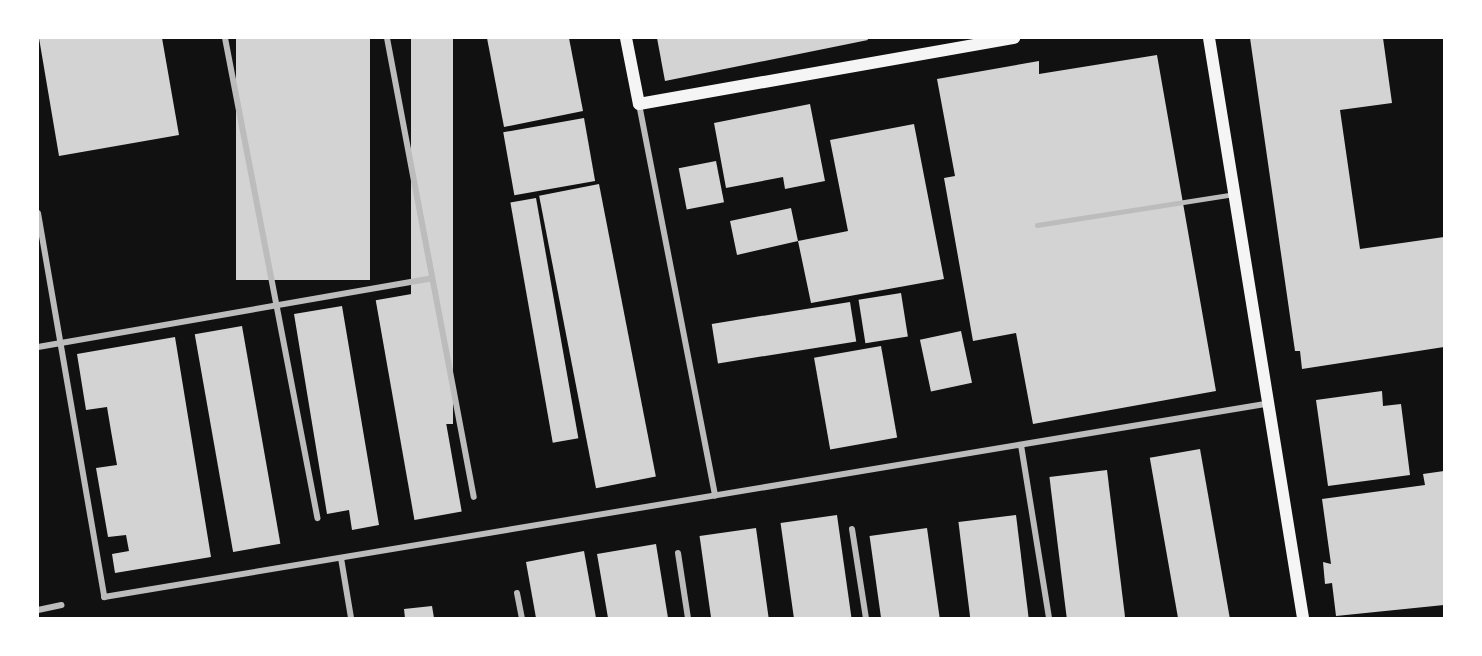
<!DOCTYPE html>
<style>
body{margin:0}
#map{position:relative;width:1482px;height:656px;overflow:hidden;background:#111;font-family:"Roboto Serif",serif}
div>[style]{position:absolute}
.building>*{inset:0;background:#d3d3d3;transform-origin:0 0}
.service>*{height:4.5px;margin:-2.25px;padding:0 2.25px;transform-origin:2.25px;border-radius:2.25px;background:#bcbcbc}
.minor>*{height:6px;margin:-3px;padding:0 3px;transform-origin:3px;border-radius:3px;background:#bcbcbc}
.secondary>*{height:12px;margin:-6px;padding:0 6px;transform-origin:6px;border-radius:6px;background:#f5f5f5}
span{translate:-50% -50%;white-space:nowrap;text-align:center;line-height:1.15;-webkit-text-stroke:5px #fff;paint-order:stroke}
.frame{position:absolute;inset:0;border:39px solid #fff;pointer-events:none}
</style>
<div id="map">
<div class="building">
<div style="clip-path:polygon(39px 38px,162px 38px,179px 135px,59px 156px)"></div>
<div style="left:236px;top:38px;width:134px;height:242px"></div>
<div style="left:411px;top:38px;width:42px;height:386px"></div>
<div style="clip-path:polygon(487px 38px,569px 38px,583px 111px,504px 127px)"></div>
<div style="clip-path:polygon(657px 38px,867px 38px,868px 40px,665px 81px)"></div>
<div style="clip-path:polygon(1250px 38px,1383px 38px,1392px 103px,1340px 110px,1360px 249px,1444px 237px,1444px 347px,1302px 369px,1300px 351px,1295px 351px)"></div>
<div style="clip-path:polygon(1157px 55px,1216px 391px,1033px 424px,1016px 333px,973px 341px,944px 178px,955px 176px,937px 79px,1039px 61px,1039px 74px)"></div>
<div style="clip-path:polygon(810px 104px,825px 181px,785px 189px,783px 177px,726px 188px,714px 123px)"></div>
<div style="left:584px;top:118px;width:64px;height:82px;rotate:80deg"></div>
<div style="clip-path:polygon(914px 124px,944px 279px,811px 303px,798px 241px,737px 255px,730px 221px,791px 208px,798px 241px,848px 231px,830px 140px)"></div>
<div style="left:716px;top:161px;width:42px;height:38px;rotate:79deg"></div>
<div style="left:599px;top:184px;width:298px;height:61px;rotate:79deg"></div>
<div style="left:536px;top:198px;width:244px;height:26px;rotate:80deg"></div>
<div style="left:423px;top:292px;width:223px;height:48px;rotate:80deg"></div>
<div style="left:901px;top:293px;width:44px;height:43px;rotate:81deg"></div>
<div style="left:850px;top:302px;width:40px;height:140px;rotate:81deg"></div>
<div style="clip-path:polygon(342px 306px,379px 525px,352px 530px,349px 510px,327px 514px,294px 314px)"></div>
<div style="left:242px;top:326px;width:221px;height:48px;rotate:80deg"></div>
<div style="left:961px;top:331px;width:53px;height:42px;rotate:78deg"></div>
<div style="clip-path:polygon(175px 337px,211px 557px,115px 573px,112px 554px,129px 551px,126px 535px,108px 537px,96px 468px,117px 465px,111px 431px,107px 407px,86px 410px,77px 354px)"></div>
<div style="left:881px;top:346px;width:93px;height:68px;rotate:80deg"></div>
<div style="clip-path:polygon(1382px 391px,1383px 406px,1401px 404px,1410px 475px,1328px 486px,1316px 400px)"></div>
<div style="left:1200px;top:449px;width:171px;height:51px;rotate:80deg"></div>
<div style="left:1107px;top:470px;width:149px;height:58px;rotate:83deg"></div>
<div style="clip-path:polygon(1444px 471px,1444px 605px,1336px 616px,1332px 583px,1325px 584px,1323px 562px,1331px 564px,1322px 499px,1425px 485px,1423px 474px)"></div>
<div style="left:837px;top:515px;width:104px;height:57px;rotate:82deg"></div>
<div style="left:1016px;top:515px;width:104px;height:58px;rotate:83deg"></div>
<div style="left:756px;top:528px;width:91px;height:57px;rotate:82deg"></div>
<div style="left:927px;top:528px;width:91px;height:58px;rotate:82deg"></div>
<div style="clip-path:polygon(656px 544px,668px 618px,608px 618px,597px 554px)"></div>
<div style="clip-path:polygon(584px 551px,596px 618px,536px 618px,526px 562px)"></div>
<div style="clip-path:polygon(432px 606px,434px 618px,405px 618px,404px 609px)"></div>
</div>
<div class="service">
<div style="left:1037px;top:225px;width:199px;rotate:-8.9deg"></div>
</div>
<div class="minor">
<div style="left:225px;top:38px;width:489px;rotate:79.1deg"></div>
<div style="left:387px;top:38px;width:467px;rotate:79.3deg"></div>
<div style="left:639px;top:104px;width:399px;rotate:79deg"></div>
<div style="left:38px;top:213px;width:390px;rotate:80.2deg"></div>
<div style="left:104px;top:597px;width:1177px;rotate:-9.44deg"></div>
<div style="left:38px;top:347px;width:400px;rotate:-9.9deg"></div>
<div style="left:1021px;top:445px;width:175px;rotate:80.8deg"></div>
<div style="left:852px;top:529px;width:90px;rotate:81.1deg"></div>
<div style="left:678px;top:553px;width:66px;rotate:81.3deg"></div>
<div style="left:341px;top:558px;width:61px;rotate:80.5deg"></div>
<div style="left:517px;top:593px;width:25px;rotate:79deg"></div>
<div style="left:38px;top:610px;width:24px;rotate:-12deg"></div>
</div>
<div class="secondary">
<div style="left:626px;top:38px;width:67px;rotate:78.9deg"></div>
<div style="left:639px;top:104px;width:381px;rotate:-10deg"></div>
<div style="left:1209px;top:38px;width:588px;rotate:80.79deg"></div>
</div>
<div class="frame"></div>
</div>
